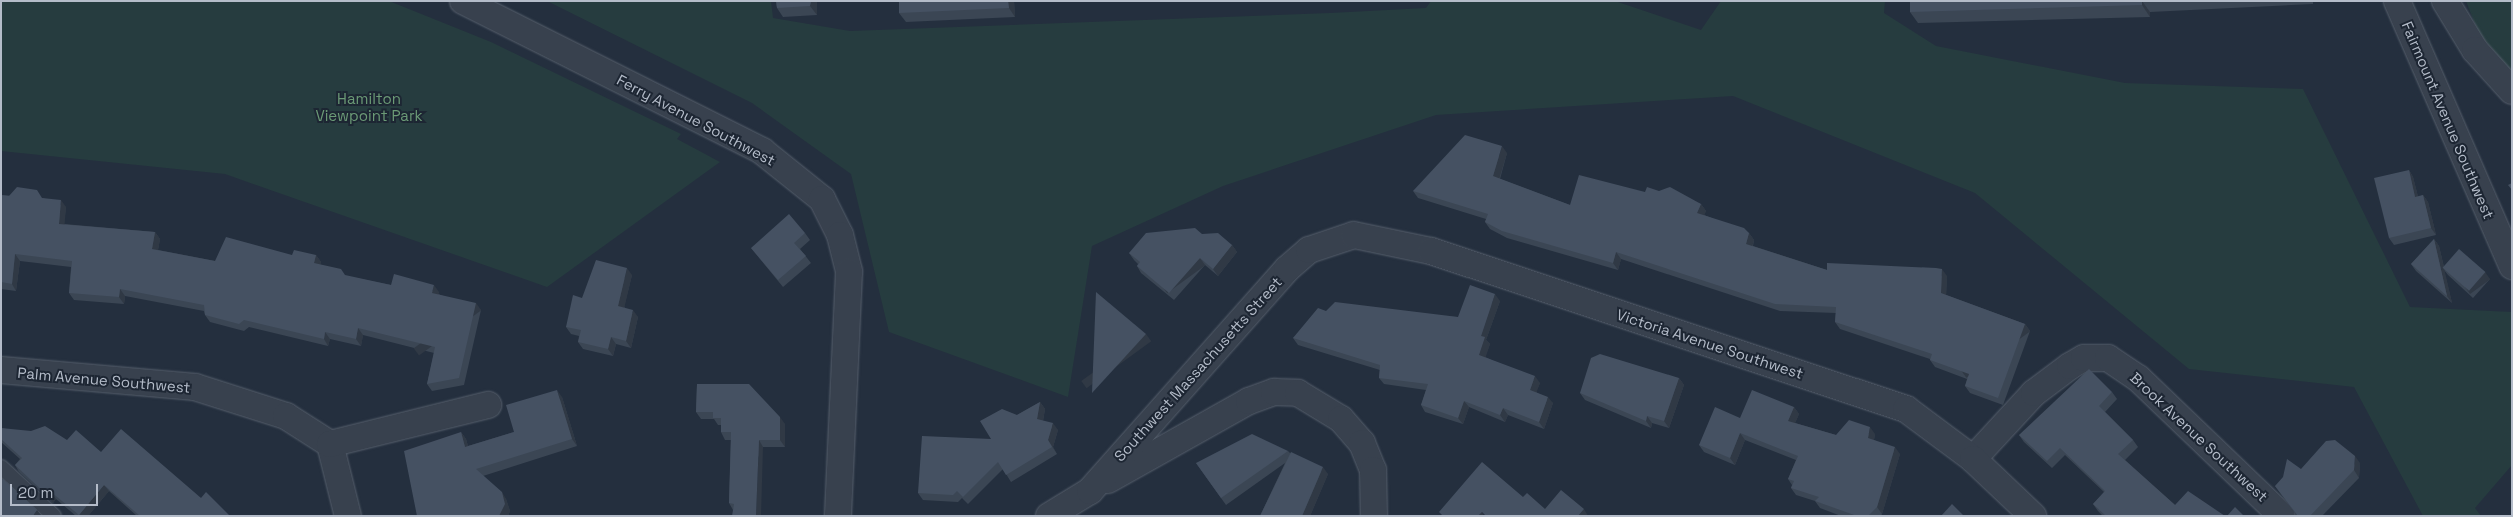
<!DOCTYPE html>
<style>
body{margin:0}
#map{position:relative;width:2513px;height:517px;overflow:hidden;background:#242f3e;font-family:"Space Grotesk",sans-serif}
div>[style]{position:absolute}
.green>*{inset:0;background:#263c3f}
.roads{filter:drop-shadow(0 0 1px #565f6c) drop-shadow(0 0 1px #565f6c)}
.service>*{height:14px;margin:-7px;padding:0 7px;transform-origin:7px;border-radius:7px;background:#38414e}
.minor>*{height:26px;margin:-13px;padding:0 13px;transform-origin:13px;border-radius:13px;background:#38414e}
.wall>*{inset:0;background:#3b4654}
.shaded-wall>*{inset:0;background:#303945;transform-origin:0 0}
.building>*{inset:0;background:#455162;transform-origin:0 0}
span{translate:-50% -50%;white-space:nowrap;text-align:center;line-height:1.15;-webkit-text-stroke:4px #1d2633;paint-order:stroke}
.park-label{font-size:15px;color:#6b9a76}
.street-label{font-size:15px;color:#b4bcc9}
.frame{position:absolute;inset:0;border:2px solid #b4bcc9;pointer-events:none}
.scale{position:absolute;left:10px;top:484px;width:88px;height:22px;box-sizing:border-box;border:2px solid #b4bcc9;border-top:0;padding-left:6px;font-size:15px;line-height:18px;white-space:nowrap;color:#b4bcc9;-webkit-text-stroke:4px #1d2633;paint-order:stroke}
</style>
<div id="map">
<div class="green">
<div style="clip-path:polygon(1px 1px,389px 1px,491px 42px,681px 134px,677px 139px,720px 162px,547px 287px,225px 174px,1px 151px)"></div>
<div style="clip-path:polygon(547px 1px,771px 1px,773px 18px,850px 31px,1330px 13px,1426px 8px,1431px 1px,1615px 1px,1701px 30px,1721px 1px,1885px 1px,1884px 13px,1936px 46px,2125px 83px,2303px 89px,2410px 307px,2512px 312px,2512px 465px,2475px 508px,2481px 516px,2423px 516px,2354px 387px,2189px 369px,1975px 193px,1733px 96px,1436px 115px,1223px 186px,1092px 246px,1068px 397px,889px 332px,851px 174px,752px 103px)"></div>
<div style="clip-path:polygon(2466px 1px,2512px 1px,2512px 73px,2478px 32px)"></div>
</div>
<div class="roads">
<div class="service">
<div style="left:1px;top:467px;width:72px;rotate:42.8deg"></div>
</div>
<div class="minor">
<div style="left:463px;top:1px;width:335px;rotate:26.6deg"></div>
<div style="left:762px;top:151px;width:77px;rotate:38.7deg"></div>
<div style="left:822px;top:199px;width:40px;rotate:63.4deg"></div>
<div style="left:840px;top:235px;width:38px;rotate:76deg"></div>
<div style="left:849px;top:272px;width:244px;rotate:92.6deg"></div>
<div style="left:2397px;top:1px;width:289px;rotate:66.5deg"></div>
<div style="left:2445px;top:1px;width:57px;rotate:58.5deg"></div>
<div style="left:2475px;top:50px;width:55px;rotate:47.9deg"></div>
<div style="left:1px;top:370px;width:195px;rotate:5deg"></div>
<div style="left:195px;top:387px;width:96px;rotate:17.7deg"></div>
<div style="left:286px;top:416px;width:52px;rotate:32.5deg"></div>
<div style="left:330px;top:444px;width:74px;rotate:76deg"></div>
<div style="left:330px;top:444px;width:163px;rotate:-13.9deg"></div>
<div style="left:1973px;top:459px;width:90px;rotate:-47.3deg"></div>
<div style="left:2034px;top:393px;width:45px;rotate:-36.9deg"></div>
<div style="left:2070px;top:366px;width:16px;rotate:-30deg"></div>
<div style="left:2084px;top:358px;width:24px"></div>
<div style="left:2108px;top:358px;width:36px;rotate:34deg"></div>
<div style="left:2138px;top:378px;width:199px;rotate:43.8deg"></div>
<div style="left:1108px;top:480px;width:162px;rotate:-29.3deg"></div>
<div style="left:1249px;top:401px;width:27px;rotate:-20deg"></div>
<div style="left:1274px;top:392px;width:24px;rotate:2deg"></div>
<div style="left:1298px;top:393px;width:50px;rotate:31.2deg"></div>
<div style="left:1341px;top:419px;width:32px;rotate:49deg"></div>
<div style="left:1362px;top:443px;width:29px;rotate:68deg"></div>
<div style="left:1373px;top:470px;width:46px;rotate:88.8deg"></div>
<div style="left:1049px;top:516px;width:48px;rotate:-31.4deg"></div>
<div style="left:1090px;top:491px;width:297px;rotate:-48.4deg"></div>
<div style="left:1287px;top:269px;width:29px;rotate:-41deg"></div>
<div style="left:1309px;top:250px;width:47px;rotate:-18.4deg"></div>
<div style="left:1354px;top:235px;width:79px;rotate:11.7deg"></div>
<div style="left:1431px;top:251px;width:501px;rotate:18.4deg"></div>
<div style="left:1906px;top:409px;width:84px;rotate:36.7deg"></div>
<div style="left:1973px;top:459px;width:83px;rotate:43.5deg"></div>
</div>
</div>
<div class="wall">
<div style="clip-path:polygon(776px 1px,876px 1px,817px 2px,817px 15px,783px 17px,777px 8px)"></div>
<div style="clip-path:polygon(899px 1px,1014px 1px,1015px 17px,906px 22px,899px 13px)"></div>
<div style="clip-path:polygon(1910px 1px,2313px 1px,2313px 4px,2150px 12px,2150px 17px,1918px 23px,1910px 12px)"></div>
<div style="clip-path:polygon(1507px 153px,1500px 179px,1570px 205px,1645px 192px,1659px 191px,1701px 204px,1706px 211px,1704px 215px,1749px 233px,1754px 240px,1753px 246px,1827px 270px,1947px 276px,1946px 295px,2025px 324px,2030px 331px,2003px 405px,1970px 393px,1965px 386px,1967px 379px,1935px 367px,1930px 360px,1930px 359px,1840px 329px,1835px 322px,1836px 313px,1780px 311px,1621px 259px,1618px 270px,1507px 238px,1490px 229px,1485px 222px,1486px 219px,1418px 198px,1413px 191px)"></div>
<div style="clip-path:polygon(2409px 170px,2413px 177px,2418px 197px,2423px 195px,2428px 202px,2436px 235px,2394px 245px,2389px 238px)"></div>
<div style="clip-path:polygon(1px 195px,43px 198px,66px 207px,64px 224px,155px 232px,160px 239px,158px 250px,215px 261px,292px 255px,316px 255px,321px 262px,320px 265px,346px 276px,391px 285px,439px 292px,438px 294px,481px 310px,464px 385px,432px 391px,427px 384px,434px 353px,363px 335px,361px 346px,330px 339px,328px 346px,249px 327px,244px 331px,210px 322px,205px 315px,204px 311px,125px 296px,124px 304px,74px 300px,69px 293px,71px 267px,20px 261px,16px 291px,1px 289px)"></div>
<div style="clip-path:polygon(805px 233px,810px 240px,800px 249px,811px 263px,783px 287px,751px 248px)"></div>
<div style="clip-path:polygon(1202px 234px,1232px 245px,1237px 252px,1218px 276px,1205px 265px,1174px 300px,1141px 273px,1137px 266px,1138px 264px,1134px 260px,1129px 253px)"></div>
<div style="clip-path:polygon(2434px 239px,2439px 246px,2444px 267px,2490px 279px,2473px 298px,2448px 275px,2444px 270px,2452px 303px,2416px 271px,2411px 264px)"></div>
<div style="clip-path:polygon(632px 275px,624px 307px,638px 317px,631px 348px,616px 344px,613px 356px,583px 349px,578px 342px,579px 336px,571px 334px,566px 327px,582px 298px)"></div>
<div style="clip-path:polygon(1500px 301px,1486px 340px,1490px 344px,1485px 357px,1540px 383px,1536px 392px,1553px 403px,1544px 429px,1508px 415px,1505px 422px,1469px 407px,1463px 424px,1425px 412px,1421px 405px,1426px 390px,1384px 384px,1379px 378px,1380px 370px,1298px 345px,1293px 338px,1326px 311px,1458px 317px)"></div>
<div style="clip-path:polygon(1679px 378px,1684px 385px,1669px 428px,1652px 423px,1651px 428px,1585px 400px,1580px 393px)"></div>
<div style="clip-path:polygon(697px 384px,785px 424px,785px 447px,763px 447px,733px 510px,729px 503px,731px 440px,725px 440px,721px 432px,721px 425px,718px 425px,714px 419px,701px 419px,696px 412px)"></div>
<div style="clip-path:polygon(2112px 392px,2117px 399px,2105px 412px,2133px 440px,2138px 447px,2125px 460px,2175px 505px,2225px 516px,2103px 516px,2098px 511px,2093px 504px,2104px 492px,2065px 455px,2052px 468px,2024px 442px,2019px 435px)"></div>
<div style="clip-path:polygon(562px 397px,577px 446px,483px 476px,506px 499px,510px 511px,508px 516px,417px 516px,461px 432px,466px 439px,468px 446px,514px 432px)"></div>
<div style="clip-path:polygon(1040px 402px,1045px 409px,1043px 421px,1058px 430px,1053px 447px,1057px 454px,1011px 482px,1003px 469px,968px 504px,962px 498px,958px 502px,923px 500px,918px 493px,991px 439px,1017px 415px)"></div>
<div style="clip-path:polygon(1794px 407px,1799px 414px,1795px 423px,1836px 435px,1875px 434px,1874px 440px,1900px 454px,1882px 514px,1881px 516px,1841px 516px,1820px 508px,1815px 501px,1796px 495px,1791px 488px,1792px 485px,1788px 479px,1796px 460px,1745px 440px,1735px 465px,1704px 452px,1699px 445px,1740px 418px)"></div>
<div style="clip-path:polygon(1px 428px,67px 440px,101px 452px,201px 498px,230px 516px,137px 516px,109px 491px,88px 516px,76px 516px,56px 499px,53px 503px,19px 472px,15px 465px,20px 459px,1px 442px)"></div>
<div style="clip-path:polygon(1288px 451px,1290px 453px,1328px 474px,1310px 516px,1260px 516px,1285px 463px,1226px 505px,1196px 463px)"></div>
<div style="clip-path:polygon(2360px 463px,2359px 478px,2322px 516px,2297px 516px,2275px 486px)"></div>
</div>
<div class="shaded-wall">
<div style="clip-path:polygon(811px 1px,816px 1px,817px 2px,817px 15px,810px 6px)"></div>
<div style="clip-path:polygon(1008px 1px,1014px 1px,1015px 17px,1009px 8px)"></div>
<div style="clip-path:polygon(2142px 1px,2150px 12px,2150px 17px,2142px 5px)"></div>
<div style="clip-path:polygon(1502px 146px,1507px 153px,1498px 183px,1493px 176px)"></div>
<div style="clip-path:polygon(2409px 170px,2413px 177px,2420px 204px,2415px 197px)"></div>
<div style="clip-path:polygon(2423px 195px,2428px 202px,2436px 235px,2431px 228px)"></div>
<div style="clip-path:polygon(61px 200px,66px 207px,64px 231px,59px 224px)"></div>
<div style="clip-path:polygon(1701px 204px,1706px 211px,1702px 220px,1697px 213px)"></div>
<div style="clip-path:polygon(155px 232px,160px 239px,157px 256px,152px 249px)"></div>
<div style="clip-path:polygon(1749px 233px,1754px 240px,1751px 251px,1746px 244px)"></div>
<div style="clip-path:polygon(2434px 239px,2439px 246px,2452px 303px,2447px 296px)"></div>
<div style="clip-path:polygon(1232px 245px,1237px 252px,1218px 276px,1213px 269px)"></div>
<div style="clip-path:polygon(1616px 252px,1621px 259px,1618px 270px,1613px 263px)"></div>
<div style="clip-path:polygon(15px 254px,20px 261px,16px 291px,12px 284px)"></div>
<div style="clip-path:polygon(316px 255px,321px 262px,319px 270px,314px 263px)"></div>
<div style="left:1200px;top:258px;width:9px;height:47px;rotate:54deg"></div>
<div style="clip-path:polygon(627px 268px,632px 275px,623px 313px,618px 306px)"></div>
<div style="clip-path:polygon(1942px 269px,1947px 276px,1946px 300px,1941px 293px)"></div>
<div style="left:2485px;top:272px;width:9px;height:25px;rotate:54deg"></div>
<div style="clip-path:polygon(434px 285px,439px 292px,437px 300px,432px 293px)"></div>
<div style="clip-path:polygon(120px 289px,125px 296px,124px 304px,119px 297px)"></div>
<div style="clip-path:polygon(1495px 294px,1500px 301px,1486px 340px,1490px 344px,1484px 362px,1479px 355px,1481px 336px)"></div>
<div style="left:476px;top:303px;width:9px;height:77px;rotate:54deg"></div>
<div style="clip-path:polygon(633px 310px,638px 317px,631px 348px,626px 341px)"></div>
<div style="left:2025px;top:324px;width:9px;height:79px;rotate:54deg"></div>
<div style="clip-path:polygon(358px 328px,363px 335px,361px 346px,356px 339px)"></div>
<div style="clip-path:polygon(325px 332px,330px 339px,328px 346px,324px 339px)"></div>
<div style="left:1146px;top:334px;width:9px;height:80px;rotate:54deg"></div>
<div style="clip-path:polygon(611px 337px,616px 344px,613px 356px,608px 349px)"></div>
<div style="clip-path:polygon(1535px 376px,1540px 383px,1535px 396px,1530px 390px)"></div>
<div style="clip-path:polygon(1679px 378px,1684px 385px,1669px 428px,1664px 421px)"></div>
<div style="clip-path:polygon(557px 390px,562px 397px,577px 446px,572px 439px)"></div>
<div style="clip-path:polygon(1548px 397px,1553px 403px,1544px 429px,1539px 422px)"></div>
<div style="clip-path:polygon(1464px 401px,1469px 407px,1463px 424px,1458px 418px)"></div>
<div style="clip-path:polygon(1040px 402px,1045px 409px,1042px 426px,1037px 419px)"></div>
<div style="clip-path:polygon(1794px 407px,1799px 414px,1793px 428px,1788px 421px)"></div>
<div style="clip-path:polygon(1503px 408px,1508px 415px,1505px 422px,1500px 415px)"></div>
<div style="clip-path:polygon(1647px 416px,1652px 423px,1651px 428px,1646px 421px)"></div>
<div style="clip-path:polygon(780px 417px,785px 424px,785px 447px,780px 440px)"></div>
<div style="clip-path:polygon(1053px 423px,1058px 430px,1053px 447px,1057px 454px,1048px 440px)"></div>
<div style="clip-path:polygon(1870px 427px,1875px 434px,1873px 445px,1868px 438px)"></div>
<div style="clip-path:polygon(461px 432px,466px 439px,470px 454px,465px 447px)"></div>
<div style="clip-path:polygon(1740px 433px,1745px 440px,1735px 465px,1730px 458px)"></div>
<div style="clip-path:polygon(759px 440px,763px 447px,761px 516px,756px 516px)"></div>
<div style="clip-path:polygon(1895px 447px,1900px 454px,1882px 514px,1877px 507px)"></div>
<div style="clip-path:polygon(2355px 456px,2360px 463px,2359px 478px,2354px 470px)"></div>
<div style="clip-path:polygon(1323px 467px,1328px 474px,1310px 516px,1302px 516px)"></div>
<div style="clip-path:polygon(104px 485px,109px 491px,88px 516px,79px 516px,79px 515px)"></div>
<div style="clip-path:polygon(51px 492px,56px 499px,53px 503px,48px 496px)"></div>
<div style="clip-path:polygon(502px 492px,506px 499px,510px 511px,508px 516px,499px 516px)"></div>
<div style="clip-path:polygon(1584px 509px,1588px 516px,1578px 516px)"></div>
<div style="clip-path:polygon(37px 510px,41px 516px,33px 516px)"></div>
<div style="clip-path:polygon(1482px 512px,1484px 516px,1478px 516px)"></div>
</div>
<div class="building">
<div style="clip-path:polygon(776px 1px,811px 1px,810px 6px,777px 8px)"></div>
<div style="clip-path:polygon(899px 1px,1008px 1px,1009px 8px,899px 13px)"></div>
<div style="clip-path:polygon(1910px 1px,2142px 1px,2142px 5px,1910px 12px)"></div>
<div style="clip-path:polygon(1465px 135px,1502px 146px,1493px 176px,1570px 205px,1579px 175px,1645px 192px,1647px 187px,1659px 191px,1670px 187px,1701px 204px,1697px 213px,1744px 228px,1749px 233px,1746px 244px,1827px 270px,1827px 263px,1936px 268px,1942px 269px,1941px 293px,2025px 324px,1998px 398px,1965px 386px,1969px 374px,1930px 360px,1932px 354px,1835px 322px,1836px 307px,1775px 304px,1616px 252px,1613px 263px,1502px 231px,1485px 222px,1488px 214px,1413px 191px)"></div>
<div style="clip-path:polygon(2409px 170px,2415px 197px,2423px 195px,2431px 228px,2389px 238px,2374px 178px)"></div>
<div style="clip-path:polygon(2512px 183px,2512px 190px,2508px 185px)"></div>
<div style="clip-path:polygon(17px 187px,37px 190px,42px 198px,61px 200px,59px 224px,155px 232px,152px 249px,215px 261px,226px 237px,292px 255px,294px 250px,316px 255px,314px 263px,341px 269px,345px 275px,391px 285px,394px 274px,434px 285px,432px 293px,476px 303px,459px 378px,427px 384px,435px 347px,358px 328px,356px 339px,325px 332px,324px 339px,244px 320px,239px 324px,205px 315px,204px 305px,120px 289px,119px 297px,69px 293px,72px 261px,15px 254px,12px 284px,1px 282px,1px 195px,9px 196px)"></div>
<div style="clip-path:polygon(789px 214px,805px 233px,794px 243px,806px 256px,778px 280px,751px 248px)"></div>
<div style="clip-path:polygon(1195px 228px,1202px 234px,1218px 233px,1232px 245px,1213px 269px,1200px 258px,1169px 293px,1137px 266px,1140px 262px,1129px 253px,1146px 233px)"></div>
<div style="clip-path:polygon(2434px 239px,2447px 296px,2411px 264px)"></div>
<div style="left:2459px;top:249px;width:35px;height:25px;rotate:41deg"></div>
<div style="clip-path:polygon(596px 260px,627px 268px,618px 306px,633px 310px,626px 341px,611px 337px,608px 349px,578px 342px,581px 330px,566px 327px,573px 295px,582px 298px)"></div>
<div style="clip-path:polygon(1470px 285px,1495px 294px,1481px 336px,1485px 337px,1479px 355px,1535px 376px,1530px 390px,1548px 397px,1539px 422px,1503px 408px,1500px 415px,1464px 401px,1458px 418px,1421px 405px,1428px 384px,1379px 378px,1380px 365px,1293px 338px,1318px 308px,1326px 311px,1335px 302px,1458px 317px)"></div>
<div style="clip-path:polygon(1096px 292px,1146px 334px,1092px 393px)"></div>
<div style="clip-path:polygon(1600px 354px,1679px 378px,1664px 421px,1647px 416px,1646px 421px,1580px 393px,1591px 358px)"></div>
<div style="clip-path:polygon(2089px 369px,2112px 392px,2099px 406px,2133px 440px,2118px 454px,2175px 505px,2188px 491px,2225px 516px,2106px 516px,2093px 504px,2105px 491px,2060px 448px,2047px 461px,2019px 435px)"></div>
<div style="clip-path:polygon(697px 384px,749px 384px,780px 417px,780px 440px,759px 440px,756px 516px,732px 516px,734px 504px,729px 503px,731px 432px,721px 432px,721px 418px,713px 418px,713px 412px,696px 412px)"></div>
<div style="clip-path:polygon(557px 390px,572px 439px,476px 469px,502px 492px,505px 504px,499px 516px,417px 516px,404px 451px,461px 432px,465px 447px,514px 432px,506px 405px)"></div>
<div style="clip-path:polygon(1752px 390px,1794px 407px,1788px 421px,1836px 435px,1849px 420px,1870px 427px,1868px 438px,1895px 447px,1877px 507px,1868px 516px,1857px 516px,1815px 501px,1819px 497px,1791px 488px,1794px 481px,1788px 479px,1798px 456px,1740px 433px,1730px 458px,1699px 445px,1715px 407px,1740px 418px)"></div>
<div style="clip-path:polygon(1040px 402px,1037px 419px,1053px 423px,1048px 440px,1052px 447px,1006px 475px,998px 462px,963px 497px,957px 491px,953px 495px,918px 493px,922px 436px,991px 439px,980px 421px,1002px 409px,1017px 415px)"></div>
<div style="clip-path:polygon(45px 426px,67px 440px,76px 430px,101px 452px,121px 429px,201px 498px,206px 492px,230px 516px,140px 516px,104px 485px,79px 515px,51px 492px,48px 496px,15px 465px,22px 458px,1px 439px,1px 428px,31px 431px)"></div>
<div style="clip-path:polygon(1252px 434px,1288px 451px,1221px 498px,1196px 463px)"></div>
<div style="clip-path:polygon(2335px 440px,2355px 456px,2354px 470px,2310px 516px,2298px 516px,2275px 486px,2283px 477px,2287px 459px,2301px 469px,2326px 441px)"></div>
<div style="clip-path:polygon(1291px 452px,1323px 467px,1302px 516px,1260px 516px)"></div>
<div style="clip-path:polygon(1482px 462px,1523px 497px,1527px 493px,1545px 509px,1561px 490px,1584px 509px,1578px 516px,1486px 516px,1482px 512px,1478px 516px,1443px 516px,1439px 512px)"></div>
<div style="clip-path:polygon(3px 479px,37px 510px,33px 516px,1px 516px,1px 480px)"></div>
<div style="clip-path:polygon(1952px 504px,1964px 516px,1941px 516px)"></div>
<div style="clip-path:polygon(2235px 507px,2244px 516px,2227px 516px)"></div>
</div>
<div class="park-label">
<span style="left:369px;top:107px">Hamilton<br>Viewpoint Park</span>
</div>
<div class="street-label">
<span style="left:696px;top:120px;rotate:28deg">Ferry Avenue Southwest</span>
<span style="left:2448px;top:120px;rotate:67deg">Fairmount Avenue Southwest</span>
<span style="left:1710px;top:344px;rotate:18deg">Victoria Avenue Southwest</span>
<span style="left:1198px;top:369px;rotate:-48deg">Southwest Massachusetts Street</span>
<span style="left:104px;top:380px;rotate:5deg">Palm Avenue Southwest</span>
<span style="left:2199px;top:437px;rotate:43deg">Brook Avenue Southwest</span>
</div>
<div class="frame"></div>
<div class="scale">20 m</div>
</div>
